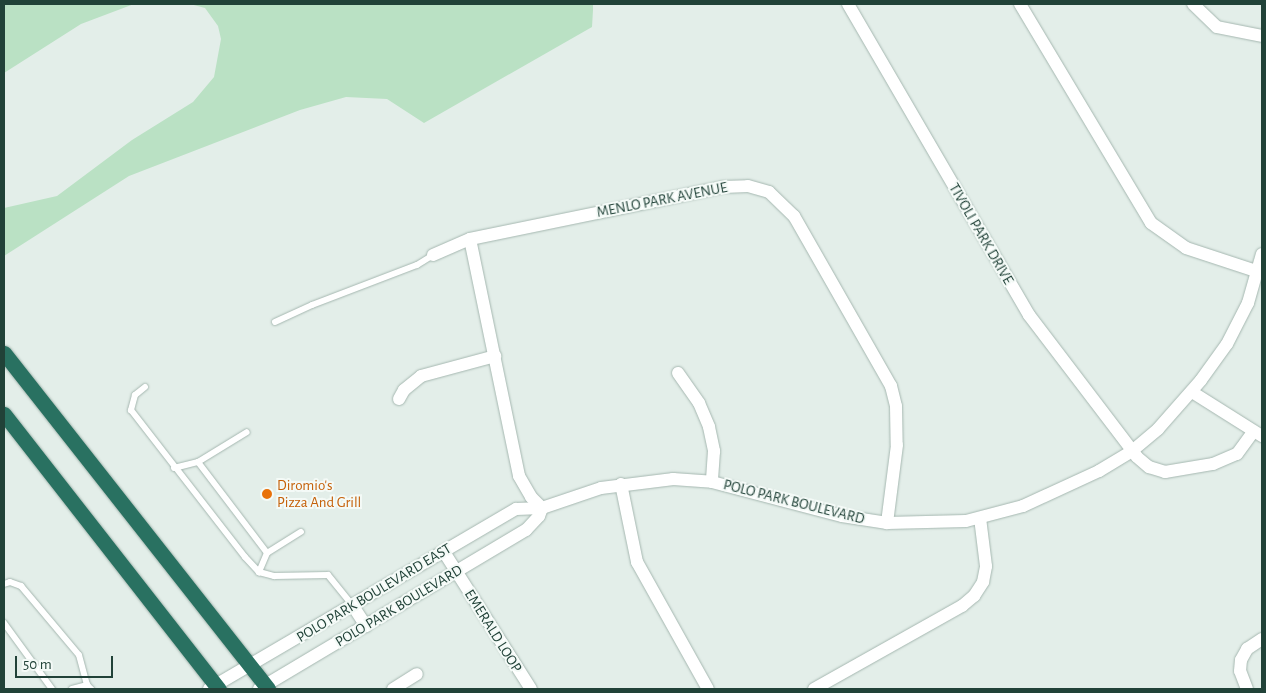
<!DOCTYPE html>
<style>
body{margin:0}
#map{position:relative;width:1266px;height:693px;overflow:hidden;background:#e3eee9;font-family:"Alegreya Sans",sans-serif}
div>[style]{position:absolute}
.green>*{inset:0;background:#bae1c4}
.roads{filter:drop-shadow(0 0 1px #a5b7b0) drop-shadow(0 0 1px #a5b7b0)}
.lane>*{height:6px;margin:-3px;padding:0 3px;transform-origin:3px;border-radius:3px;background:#fff}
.street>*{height:12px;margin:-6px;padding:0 6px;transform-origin:6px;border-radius:6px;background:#fff}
.highway>*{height:15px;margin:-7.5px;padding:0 7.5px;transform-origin:7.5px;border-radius:7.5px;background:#297161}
.dots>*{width:14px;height:14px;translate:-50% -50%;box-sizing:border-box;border:2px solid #f4faf7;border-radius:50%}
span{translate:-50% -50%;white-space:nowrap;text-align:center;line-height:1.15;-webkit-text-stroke:4px #f4faf7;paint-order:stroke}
.street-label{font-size:15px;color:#214238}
.food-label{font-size:15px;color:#c56008}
.left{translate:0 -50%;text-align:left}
.frame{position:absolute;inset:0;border:5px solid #214238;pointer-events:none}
.scale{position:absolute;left:15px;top:656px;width:98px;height:22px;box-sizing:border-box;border:2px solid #214238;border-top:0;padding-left:6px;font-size:15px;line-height:18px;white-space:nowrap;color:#214238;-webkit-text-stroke:4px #f4faf7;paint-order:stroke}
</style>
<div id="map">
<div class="green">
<div style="clip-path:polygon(4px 4px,134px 4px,81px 24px,4px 73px)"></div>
<div style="clip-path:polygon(190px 4px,593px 4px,593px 10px,592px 27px,424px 123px,387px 99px,346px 97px,300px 110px,129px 176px,4px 256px,4px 208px,57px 196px,132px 140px,193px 102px,214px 77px,221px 39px,218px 26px,205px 8px)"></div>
</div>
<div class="roads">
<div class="lane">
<div style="left:275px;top:322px;width:41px;rotate:-24.7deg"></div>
<div style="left:312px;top:305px;width:112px;rotate:-20.9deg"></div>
<div style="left:417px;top:265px;width:19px;rotate:-32deg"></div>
<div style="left:145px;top:387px;width:13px;rotate:141deg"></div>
<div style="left:135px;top:395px;width:16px;rotate:105deg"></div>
<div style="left:131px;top:410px;width:186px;rotate:52.2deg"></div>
<div style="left:245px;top:557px;width:21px;rotate:47deg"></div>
<div style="left:259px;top:572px;width:16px;rotate:15deg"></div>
<div style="left:274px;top:576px;width:54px;rotate:-1.1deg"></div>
<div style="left:328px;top:575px;width:40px;rotate:51deg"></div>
<div style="left:198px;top:462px;width:57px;rotate:-31.5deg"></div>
<div style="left:174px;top:468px;width:25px;rotate:-14deg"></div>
<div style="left:198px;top:462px;width:114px;rotate:52.8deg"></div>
<div style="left:267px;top:553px;width:21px;rotate:113deg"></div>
<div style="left:267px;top:553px;width:40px;rotate:-32deg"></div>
<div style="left:4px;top:584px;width:6px;rotate:-18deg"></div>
<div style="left:10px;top:582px;width:12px;rotate:20deg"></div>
<div style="left:21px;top:586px;width:90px;rotate:50deg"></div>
<div style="left:79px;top:655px;width:31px;rotate:75deg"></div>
<div style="left:4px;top:623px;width:82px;rotate:54deg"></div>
<div style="left:72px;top:689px;width:16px;rotate:-15deg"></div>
<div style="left:87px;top:685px;width:6px;rotate:45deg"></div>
</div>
<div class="street">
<div style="left:848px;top:4px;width:360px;rotate:59.8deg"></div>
<div style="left:1029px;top:315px;width:178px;rotate:52.7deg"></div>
<div style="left:1137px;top:457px;width:16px;rotate:40deg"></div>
<div style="left:1149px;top:467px;width:17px;rotate:17deg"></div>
<div style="left:1165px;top:472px;width:49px;rotate:-9.5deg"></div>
<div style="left:1213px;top:464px;width:26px;rotate:-23deg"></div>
<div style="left:1237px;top:454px;width:27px;rotate:-54deg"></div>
<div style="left:1020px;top:4px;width:255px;rotate:59.1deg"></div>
<div style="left:1151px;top:223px;width:43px;rotate:35.5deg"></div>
<div style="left:1186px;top:248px;width:80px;rotate:18.2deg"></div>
<div style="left:1193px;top:4px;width:33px;rotate:44deg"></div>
<div style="left:1217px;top:27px;width:46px;rotate:11.3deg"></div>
<div style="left:470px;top:239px;width:242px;rotate:78.3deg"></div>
<div style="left:519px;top:476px;width:24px;rotate:60deg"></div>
<div style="left:531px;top:497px;width:16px;rotate:45deg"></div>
<div style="left:433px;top:255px;width:40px;rotate:-23.4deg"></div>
<div style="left:470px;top:239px;width:258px;rotate:-11.6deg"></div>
<div style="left:723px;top:187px;width:25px;rotate:-2deg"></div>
<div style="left:748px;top:186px;width:22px;rotate:16deg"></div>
<div style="left:769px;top:192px;width:35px;rotate:44deg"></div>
<div style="left:794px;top:216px;width:196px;rotate:60.3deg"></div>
<div style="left:891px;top:386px;width:21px;rotate:76deg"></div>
<div style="left:896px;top:406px;width:39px;rotate:89deg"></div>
<div style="left:897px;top:445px;width:79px;rotate:97.3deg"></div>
<div style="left:678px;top:373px;width:37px;rotate:55deg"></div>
<div style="left:699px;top:403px;width:26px;rotate:67deg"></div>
<div style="left:709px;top:427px;width:25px;rotate:78deg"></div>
<div style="left:714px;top:451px;width:31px;rotate:94deg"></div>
<div style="left:1192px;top:392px;width:83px;rotate:32.2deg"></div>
<div style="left:399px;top:399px;width:10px;rotate:-61deg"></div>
<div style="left:404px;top:390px;width:22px;rotate:-39deg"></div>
<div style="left:421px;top:376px;width:77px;rotate:-15.1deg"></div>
<div style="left:621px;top:484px;width:80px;rotate:78.4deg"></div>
<div style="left:637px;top:562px;width:145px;rotate:60.8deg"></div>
<div style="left:542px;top:508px;width:62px;rotate:-18.7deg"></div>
<div style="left:601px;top:488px;width:73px;rotate:-7.1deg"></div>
<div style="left:673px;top:479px;width:39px;rotate:4deg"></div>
<div style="left:712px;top:482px;width:134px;rotate:14.7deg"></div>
<div style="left:842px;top:516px;width:46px;rotate:8.8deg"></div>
<div style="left:887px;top:523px;width:79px;rotate:-1.5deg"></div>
<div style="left:966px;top:521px;width:59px;rotate:-14.7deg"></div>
<div style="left:1023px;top:506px;width:84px;rotate:-24.7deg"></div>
<div style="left:1099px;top:471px;width:39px;rotate:-31deg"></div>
<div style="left:1132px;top:451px;width:34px;rotate:-40deg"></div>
<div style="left:1158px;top:429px;width:65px;rotate:-48.7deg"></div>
<div style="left:1201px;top:380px;width:44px;rotate:-54.2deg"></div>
<div style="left:1227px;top:344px;width:46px;rotate:-62.9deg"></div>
<div style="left:1248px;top:303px;width:51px;rotate:-74.1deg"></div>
<div style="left:444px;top:552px;width:162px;rotate:57.6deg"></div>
<div style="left:353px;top:606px;width:24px;rotate:57deg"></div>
<div style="left:209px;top:689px;width:356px;rotate:-30.4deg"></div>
<div style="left:516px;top:509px;width:26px;rotate:-2deg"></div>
<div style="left:259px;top:689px;width:311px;rotate:-30.8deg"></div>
<div style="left:526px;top:530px;width:19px;rotate:-47deg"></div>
<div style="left:539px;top:516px;width:9px;rotate:-69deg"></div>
<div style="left:393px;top:689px;width:28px;rotate:-32deg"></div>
<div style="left:814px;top:689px;width:170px;rotate:-29.3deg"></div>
<div style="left:962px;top:606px;width:16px;rotate:-40deg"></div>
<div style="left:974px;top:596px;width:17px;rotate:-57deg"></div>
<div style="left:983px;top:582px;width:16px;rotate:-79deg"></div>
<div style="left:986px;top:566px;width:48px;rotate:-97.1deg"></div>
<div style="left:1247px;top:689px;width:19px;rotate:-111deg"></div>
<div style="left:1240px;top:671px;width:11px;rotate:-85deg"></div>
<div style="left:1241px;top:660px;width:13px;rotate:-61deg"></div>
<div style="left:1247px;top:649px;width:18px;rotate:-34deg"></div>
</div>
<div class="highway">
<div style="left:4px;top:353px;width:427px;rotate:51.8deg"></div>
<div style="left:4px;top:414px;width:349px;rotate:52deg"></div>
</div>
</div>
<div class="dots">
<div style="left:267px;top:494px;background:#e8710a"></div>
</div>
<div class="street-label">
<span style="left:662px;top:200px;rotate:-11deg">MENLO PARK AVENUE</span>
<span style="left:981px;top:234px;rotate:60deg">TIVOLI PARK DRIVE</span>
<span style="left:794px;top:502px;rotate:14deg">POLO PARK BOULEVARD</span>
<span style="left:374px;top:593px;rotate:-31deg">POLO PARK BOULEVARD EAST</span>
<span style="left:399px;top:606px;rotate:-31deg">POLO PARK BOULEVARD</span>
<span style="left:493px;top:631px;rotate:58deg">EMERALD LOOP</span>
</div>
<div class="food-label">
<span class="left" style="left:277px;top:494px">Diromio's<br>Pizza And Grill</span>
</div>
<div class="frame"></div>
<div class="scale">50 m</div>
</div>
